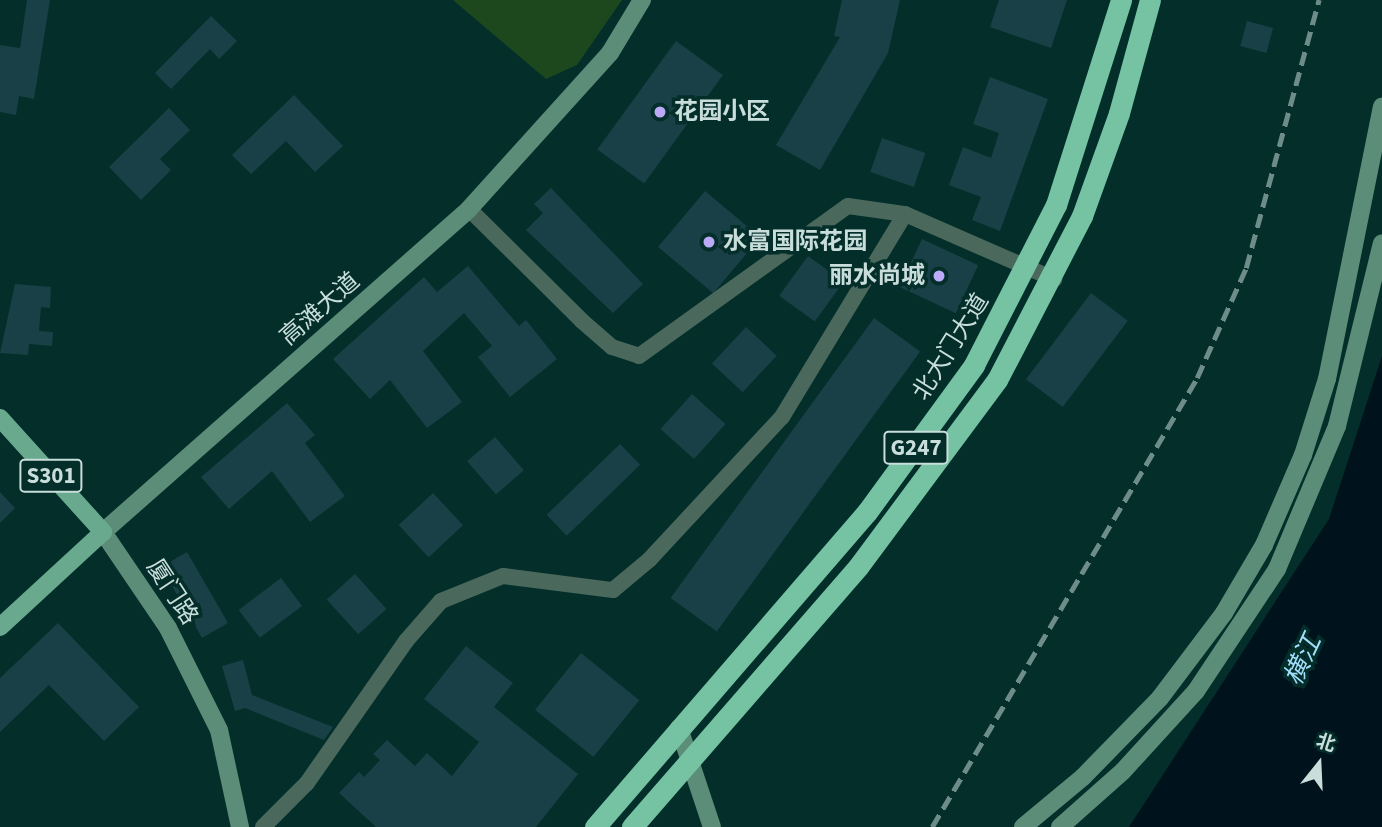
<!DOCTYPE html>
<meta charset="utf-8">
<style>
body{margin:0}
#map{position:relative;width:1382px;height:827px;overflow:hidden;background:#032e2a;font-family:"Source Sans 3","Noto Sans SC",sans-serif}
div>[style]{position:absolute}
.green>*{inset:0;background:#1d481e}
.water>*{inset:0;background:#00121c}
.building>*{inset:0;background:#194046;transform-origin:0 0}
.street>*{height:16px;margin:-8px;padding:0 8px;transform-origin:8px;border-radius:8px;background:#4a685b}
.secondary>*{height:18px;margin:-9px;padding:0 9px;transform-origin:9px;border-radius:9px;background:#5c8d78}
.primary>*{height:18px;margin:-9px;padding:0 9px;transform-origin:9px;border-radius:9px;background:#69aa8e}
.highway>*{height:21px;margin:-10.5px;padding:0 10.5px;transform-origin:10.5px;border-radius:10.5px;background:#75c3a3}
.rail>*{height:4.5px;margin-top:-2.25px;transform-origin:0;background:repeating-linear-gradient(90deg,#6e8d8a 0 14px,transparent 0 21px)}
.dots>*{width:19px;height:19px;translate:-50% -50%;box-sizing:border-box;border:4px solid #032e2a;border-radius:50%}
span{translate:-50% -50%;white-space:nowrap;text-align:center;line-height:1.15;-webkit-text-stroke:7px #032e2a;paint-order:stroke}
.shield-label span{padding:2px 5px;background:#032e2a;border:2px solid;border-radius:5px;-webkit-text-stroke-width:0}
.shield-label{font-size:23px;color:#c9dedb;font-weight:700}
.poi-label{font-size:24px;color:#c9dedb;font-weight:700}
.left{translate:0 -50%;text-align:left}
.right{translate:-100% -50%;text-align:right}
.street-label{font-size:24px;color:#c9dedb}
.water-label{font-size:26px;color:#a2defb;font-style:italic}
.north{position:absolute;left:1284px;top:729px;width:70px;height:70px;-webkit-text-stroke:5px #032e2a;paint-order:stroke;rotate:18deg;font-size:19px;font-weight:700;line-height:28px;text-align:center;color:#c9dedb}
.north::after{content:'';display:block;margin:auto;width:24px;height:32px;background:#c9dedb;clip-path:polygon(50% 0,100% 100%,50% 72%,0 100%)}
</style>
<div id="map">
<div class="green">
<div style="clip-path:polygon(453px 0,622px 0,577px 65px,546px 79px)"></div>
</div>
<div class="water">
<div style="clip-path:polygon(1382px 356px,1382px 827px,1129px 827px,1329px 519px)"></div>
</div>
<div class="building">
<div style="clip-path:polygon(27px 0,50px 0,34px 99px,19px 96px,16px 115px,0 112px,0 45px,20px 48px)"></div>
<div style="clip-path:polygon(842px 0,900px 0,888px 53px,820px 170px,776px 145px,840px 37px,834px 36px)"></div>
<div style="clip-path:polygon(999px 0,1067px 0,1051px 48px,990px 27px)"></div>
<div style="clip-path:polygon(211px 16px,237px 41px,219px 59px,210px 49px,171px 89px,155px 73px)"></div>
<div style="left:1247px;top:21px;width:27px;height:26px;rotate:15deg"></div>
<div style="left:676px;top:41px;width:58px;height:134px;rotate:36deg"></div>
<div style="clip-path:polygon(990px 77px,1048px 99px,1000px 231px,972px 220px,981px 197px,949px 185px,963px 147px,991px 158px,999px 133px,973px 124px)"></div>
<div style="clip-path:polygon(294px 95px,343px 146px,315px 172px,286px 141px,251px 174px,232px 155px)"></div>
<div style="clip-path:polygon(169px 108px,190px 130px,160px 159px,171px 170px,141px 200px,109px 167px)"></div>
<div style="left:882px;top:138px;width:46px;height:36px;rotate:19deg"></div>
<div style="clip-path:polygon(551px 188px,643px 284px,613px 313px,526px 230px,543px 213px,534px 204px)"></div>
<div style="left:705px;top:191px;width:72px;height:73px;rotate:40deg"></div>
<div style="left:922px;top:239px;width:62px;height:53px;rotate:25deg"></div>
<div style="left:808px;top:256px;width:44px;height:49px;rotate:36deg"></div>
<div style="clip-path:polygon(468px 266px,519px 326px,526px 320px,557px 359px,510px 397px,478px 357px,492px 346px,464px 313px,423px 351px,462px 402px,427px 428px,390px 380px,370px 399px,333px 359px,424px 277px,437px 292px)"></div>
<div style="clip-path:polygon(15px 284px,51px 287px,50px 308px,41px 307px,39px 331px,53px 332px,52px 346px,29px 344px,28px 355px,0 353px)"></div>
<div style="left:1091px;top:293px;width:46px;height:108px;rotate:37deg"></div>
<div style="left:874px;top:318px;width:57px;height:346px;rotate:36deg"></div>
<div style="left:746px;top:327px;width:42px;height:50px;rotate:43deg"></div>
<div style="left:692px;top:394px;width:45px;height:47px;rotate:42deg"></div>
<div style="clip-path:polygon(287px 403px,315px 435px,305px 443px,345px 496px,310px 522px,272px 471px,229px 509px,201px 477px)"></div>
<div style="left:495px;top:437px;width:44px;height:37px;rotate:49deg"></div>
<div style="left:620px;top:444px;width:29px;height:102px;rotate:46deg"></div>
<div style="clip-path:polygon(0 492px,15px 508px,0 523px)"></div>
<div style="left:433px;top:493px;width:44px;height:47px;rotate:47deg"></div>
<div style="left:187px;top:552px;width:82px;height:30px;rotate:60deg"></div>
<div style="left:355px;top:574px;width:47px;height:38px;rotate:48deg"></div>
<div style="left:281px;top:578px;width:35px;height:53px;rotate:53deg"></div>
<div style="clip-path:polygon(58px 623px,139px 707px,104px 741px,49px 685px,0 732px,0 678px)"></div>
<div style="clip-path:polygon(466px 646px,513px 683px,494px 707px,578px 774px,536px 827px,376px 827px,339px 793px,359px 772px,364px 777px,380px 760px,373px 754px,387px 740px,415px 766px,427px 753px,452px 776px,479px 742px,424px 699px)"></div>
<div style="left:581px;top:653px;width:75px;height:73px;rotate:39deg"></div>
<div style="clip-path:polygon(243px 660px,252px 695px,333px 727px,324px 740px,245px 708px,235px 711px,222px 666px)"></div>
</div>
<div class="street">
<div style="left:469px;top:209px;width:159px;rotate:44.7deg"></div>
<div style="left:582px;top:321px;width:40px;rotate:41deg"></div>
<div style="left:612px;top:347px;width:28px;rotate:18deg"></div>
<div style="left:639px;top:356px;width:257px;rotate:-35.7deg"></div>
<div style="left:848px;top:206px;width:58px;rotate:8deg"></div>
<div style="left:905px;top:214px;width:163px;rotate:23.6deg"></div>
<div style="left:263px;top:827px;width:62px;rotate:-45deg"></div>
<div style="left:307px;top:783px;width:173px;rotate:-55.1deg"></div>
<div style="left:406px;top:641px;width:53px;rotate:-48.8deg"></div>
<div style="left:441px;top:601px;width:67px;rotate:-22deg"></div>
<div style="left:503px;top:576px;width:111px;rotate:7.3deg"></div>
<div style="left:613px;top:590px;width:47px;rotate:-39.8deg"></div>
<div style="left:649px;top:560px;width:195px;rotate:-47.1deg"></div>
<div style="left:782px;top:417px;width:237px;rotate:-58.8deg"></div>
</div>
<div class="secondary">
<div style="left:679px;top:728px;width:104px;rotate:71.6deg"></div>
<div style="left:240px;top:827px;width:99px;rotate:-102.2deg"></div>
<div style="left:219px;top:730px;width:114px;rotate:-116.6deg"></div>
<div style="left:168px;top:628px;width:116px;rotate:-124.1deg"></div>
<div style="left:103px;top:532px;width:488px;rotate:-41.4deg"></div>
<div style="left:469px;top:209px;width:210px;rotate:-47.9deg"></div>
<div style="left:610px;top:53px;width:62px;rotate:-58.9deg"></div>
<div style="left:1023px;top:827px;width:78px;rotate:-39.8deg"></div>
<div style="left:1083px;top:777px;width:110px;rotate:-45.7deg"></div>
<div style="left:1160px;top:698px;width:106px;rotate:-53deg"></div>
<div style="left:1224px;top:613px;width:79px;rotate:-59.5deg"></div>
<div style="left:1264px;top:545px;width:98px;rotate:-66.6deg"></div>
<div style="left:1303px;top:455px;width:80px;rotate:-72.5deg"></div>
<div style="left:1327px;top:379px;width:278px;rotate:-78.6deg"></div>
<div style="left:1060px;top:827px;width:84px;rotate:-41.6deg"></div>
<div style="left:1123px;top:771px;width:108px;rotate:-47.6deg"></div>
<div style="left:1196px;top:691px;width:146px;rotate:-56.4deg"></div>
<div style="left:1277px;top:569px;width:155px;rotate:-67.2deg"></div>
<div style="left:1337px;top:426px;width:188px;rotate:-76.2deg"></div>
</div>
<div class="primary">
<div style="left:0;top:418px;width:154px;rotate:47.9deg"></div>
<div style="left:103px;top:532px;width:140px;rotate:137.3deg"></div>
</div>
<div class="highway">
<div style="left:595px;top:827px;width:416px;rotate:-49.2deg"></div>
<div style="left:867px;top:512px;width:182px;rotate:-53.9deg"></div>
<div style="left:974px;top:365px;width:180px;rotate:-62.9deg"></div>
<div style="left:1056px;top:205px;width:215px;rotate:-72.4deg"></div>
<div style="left:632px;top:827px;width:344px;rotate:-49deg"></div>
<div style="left:858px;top:567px;width:233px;rotate:-53.4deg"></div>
<div style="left:997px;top:380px;width:185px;rotate:-62.6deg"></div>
<div style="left:1082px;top:216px;width:109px;rotate:-70.2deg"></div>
<div style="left:1119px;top:113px;width:117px;rotate:-74.7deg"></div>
</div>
<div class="rail">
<div style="left:932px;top:827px;width:521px;rotate:-59.45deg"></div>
<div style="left:1197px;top:378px;width:120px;rotate:-66deg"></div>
<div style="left:1246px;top:268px;width:278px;rotate:-74.8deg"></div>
</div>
<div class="dots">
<div style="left:660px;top:112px;background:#baaaf7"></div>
<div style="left:709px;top:242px;background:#baaaf7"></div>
<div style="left:939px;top:276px;background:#baaaf7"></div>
</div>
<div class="shield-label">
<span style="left:916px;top:448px">G247</span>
<span style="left:51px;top:476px">S301</span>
</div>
<div class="poi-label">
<span class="left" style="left:674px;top:112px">花园小区</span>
<span class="left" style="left:723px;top:242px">水富国际花园</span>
<span class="right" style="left:925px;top:276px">丽水尚城</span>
</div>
<div class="street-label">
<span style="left:320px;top:309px;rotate:-41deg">高滩大道</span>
<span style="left:951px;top:347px;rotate:-58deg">北大门大道</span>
<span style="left:172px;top:592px;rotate:57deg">厦门路</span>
</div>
<div class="water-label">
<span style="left:1303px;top:660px;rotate:-65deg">横江</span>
</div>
<div class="north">北</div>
</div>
